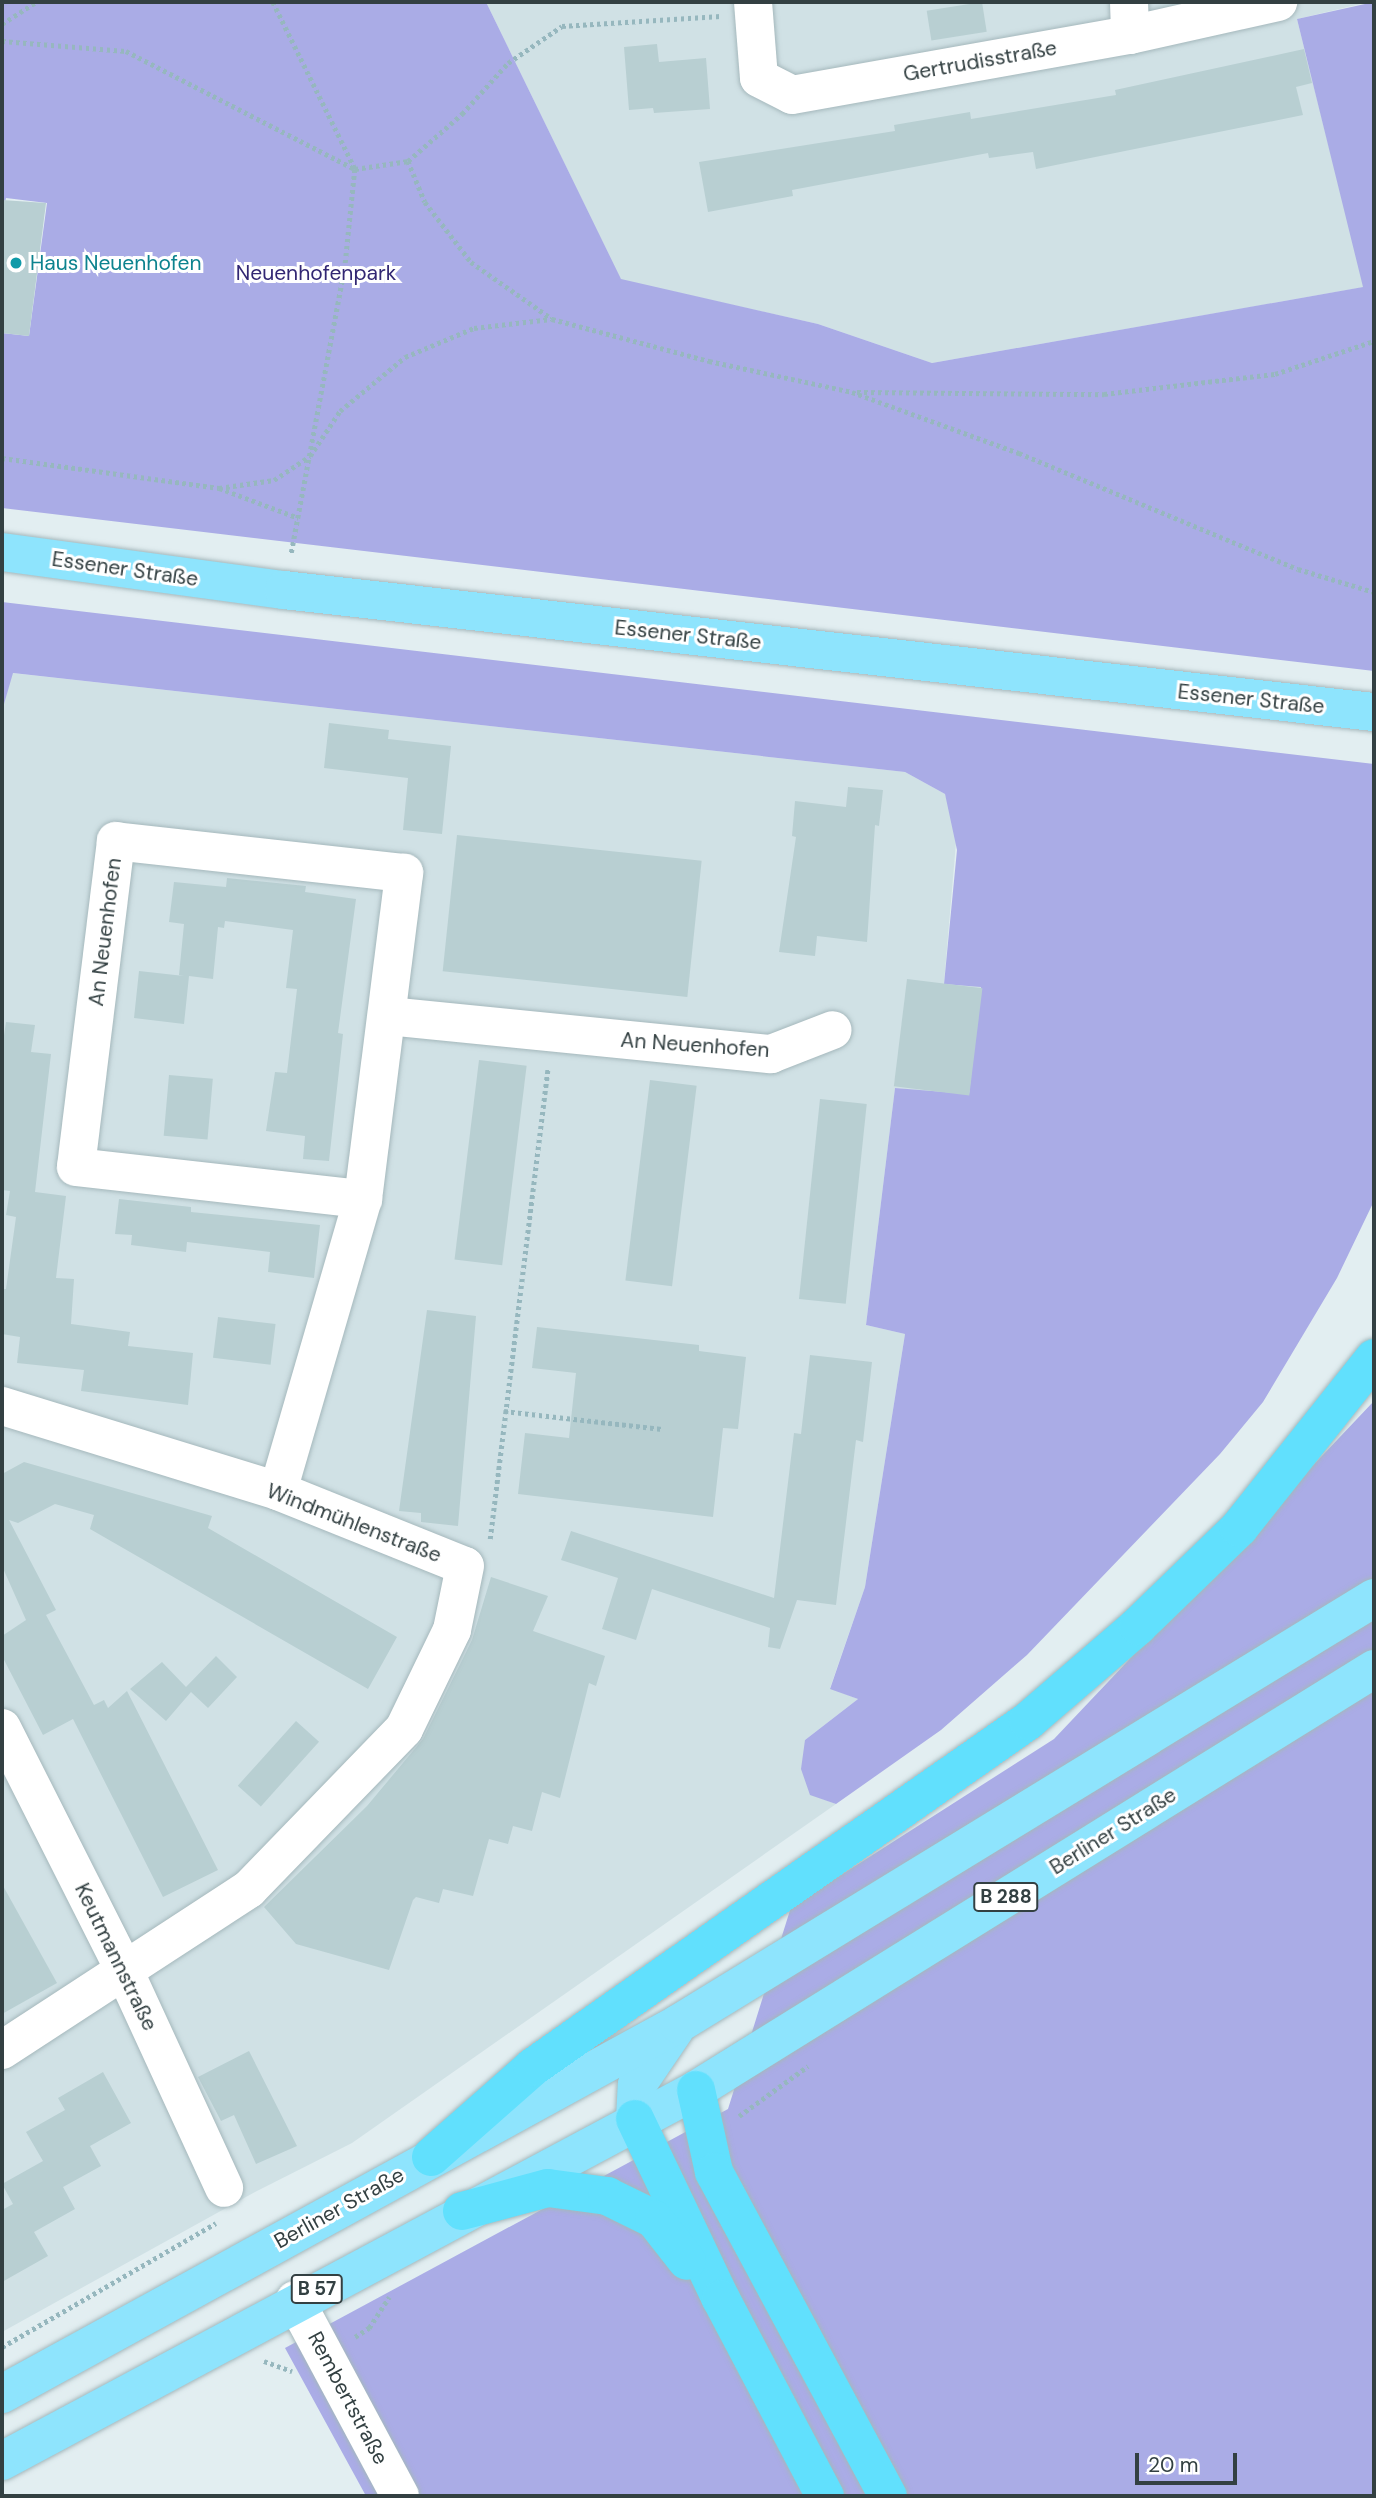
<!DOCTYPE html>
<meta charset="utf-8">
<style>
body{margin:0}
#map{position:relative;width:1376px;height:2498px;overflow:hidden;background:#e2eef1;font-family:"DM Sans",sans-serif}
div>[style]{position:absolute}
.residential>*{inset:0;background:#d0e1e5}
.green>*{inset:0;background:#aaace6}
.building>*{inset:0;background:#b8cfd2;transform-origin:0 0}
.path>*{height:4.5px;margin-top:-2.25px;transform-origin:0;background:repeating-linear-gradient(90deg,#96b7be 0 3.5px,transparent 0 7px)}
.roads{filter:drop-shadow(0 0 2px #a5b8bc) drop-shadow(0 0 2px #a5b8bc)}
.minor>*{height:38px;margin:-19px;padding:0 19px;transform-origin:19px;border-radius:19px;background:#fff}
.major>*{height:38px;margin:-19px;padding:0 19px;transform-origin:19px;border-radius:19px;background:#8ee4fd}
.highway>*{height:38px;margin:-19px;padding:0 19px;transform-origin:19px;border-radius:19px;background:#61e0fd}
.dots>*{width:19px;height:19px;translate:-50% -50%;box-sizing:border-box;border:4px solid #fff;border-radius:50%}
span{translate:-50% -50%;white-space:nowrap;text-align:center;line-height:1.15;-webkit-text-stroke:6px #fff;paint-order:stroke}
.shield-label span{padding:2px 5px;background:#fff;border:2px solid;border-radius:5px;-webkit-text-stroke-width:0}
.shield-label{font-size:19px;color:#334042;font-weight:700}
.street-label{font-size:21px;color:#334042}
.culture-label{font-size:21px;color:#0d838f}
.left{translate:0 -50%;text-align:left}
.park-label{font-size:21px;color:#322773}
.frame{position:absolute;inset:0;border:4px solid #334042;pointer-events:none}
.scale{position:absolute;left:1135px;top:2453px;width:102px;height:32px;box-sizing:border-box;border:4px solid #334042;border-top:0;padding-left:9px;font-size:21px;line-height:24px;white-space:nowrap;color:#334042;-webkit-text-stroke:5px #fff;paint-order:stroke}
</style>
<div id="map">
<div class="residential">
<div style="clip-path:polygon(486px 2px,1369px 2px,1297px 19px,1364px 287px,932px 363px,818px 324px,621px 280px)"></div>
<div style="clip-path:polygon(12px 673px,905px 772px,945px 794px,957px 831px,944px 983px,981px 986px,969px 1095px,895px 1088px,866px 1325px,905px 1334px,865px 1587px,830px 1688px,858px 1699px,805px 1740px,810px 1794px,836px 1804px,352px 2143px,255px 2192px,2px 2332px,2px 711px)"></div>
</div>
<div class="green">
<div style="clip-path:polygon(2px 2px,486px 2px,621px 279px,818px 324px,932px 363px,1363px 287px,1297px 19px,1374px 2px,1374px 671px,2px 508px,2px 333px,29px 336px,47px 203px,6px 198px,2px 216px)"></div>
<div style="clip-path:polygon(2px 602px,1374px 764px,1374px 1201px,1337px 1278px,1263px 1402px,1220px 1454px,1027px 1655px,941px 1730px,836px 1804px,810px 1795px,801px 1769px,805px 1740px,858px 1699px,830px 1689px,865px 1587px,905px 1334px,866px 1325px,895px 1088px,969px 1094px,981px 987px,944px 984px,957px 850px,945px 794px,905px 772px,13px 673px,2px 711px)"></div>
<div style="clip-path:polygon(1374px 1401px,1374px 2496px,366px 2496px,285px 2348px,728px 2109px,791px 1907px,1054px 1739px)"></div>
</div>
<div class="building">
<div style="left:982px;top:2px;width:30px;height:56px;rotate:81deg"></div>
<div style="clip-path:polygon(657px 44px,659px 62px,706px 58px,710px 109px,654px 113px,653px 108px,629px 110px,624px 47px)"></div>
<div style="clip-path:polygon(1304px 49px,1312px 83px,1296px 87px,1303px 115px,1036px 169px,1033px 152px,989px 158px,988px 153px,792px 190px,793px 196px,708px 212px,699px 162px,895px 131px,894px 125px,970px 112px,971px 119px,1116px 95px,1115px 90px)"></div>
<div style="clip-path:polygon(2px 200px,46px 203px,29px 336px,2px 333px)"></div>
<div style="clip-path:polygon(329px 723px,389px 730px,388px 739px,451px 746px,442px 834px,403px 830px,408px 778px,324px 768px)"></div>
<div style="clip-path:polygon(848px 787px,883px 790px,879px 826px,875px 825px,867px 942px,817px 936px,815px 956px,779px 952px,796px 837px,792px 836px,795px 801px,846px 807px)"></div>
<div style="left:457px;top:835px;width:246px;height:137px;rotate:6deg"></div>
<div style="clip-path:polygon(227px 878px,306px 886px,305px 892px,356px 899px,338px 1033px,343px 1034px,329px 1161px,303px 1159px,305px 1136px,266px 1131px,275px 1072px,287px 1073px,297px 989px,286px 988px,293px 930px,225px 921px,224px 928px,218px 927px,213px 979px,189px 976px,184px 1024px,134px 1018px,139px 971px,184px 976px,179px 975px,184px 924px,169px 922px,174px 882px,226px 887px)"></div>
<div style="left:907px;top:979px;width:76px;height:108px;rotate:7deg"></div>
<div style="clip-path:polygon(6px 1022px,35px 1025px,31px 1052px,51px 1054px,35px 1192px,66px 1196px,56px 1278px,74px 1279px,71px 1324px,130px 1332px,128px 1346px,193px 1353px,188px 1405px,81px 1391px,84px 1370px,17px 1363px,20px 1337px,2px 1334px,2px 1289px,6px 1289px,16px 1217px,6px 1215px,10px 1191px,2px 1190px,2px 1049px)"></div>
<div style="left:479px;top:1060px;width:48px;height:201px;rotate:7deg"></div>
<div style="left:169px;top:1075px;width:44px;height:61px;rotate:5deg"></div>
<div style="left:650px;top:1080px;width:47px;height:202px;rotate:7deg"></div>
<div style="left:820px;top:1099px;width:47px;height:201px;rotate:6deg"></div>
<div style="clip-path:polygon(119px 1199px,191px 1207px,191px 1212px,320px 1225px,314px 1278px,268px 1272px,270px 1252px,187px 1242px,186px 1252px,131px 1245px,132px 1235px,115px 1234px)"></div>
<div style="clip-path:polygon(427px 1310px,476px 1316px,458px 1526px,421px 1522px,421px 1513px,399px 1511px)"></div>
<div style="left:218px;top:1317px;width:58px;height:41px;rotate:7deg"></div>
<div style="clip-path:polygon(537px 1327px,699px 1345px,699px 1351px,746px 1357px,738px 1429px,723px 1428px,713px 1517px,518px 1494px,525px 1433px,569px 1438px,576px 1373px,532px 1368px)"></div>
<div style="clip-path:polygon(810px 1355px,872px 1362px,863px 1442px,856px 1440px,836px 1605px,797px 1600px,780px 1649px,768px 1647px,770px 1628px,652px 1589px,636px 1640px,602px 1629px,618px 1578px,561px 1560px,571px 1531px,774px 1598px,794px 1433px,801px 1434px)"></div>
<div style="clip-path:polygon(24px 1462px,212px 1516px,208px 1528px,397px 1637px,368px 1689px,90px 1529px,94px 1515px,55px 1504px,18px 1523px,9px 1520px,56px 1610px,46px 1615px,94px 1705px,104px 1700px,108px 1708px,127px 1691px,218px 1870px,163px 1897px,73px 1719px,43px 1735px,2px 1656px,2px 1636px,26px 1620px,2px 1566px,2px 1474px)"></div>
<div style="clip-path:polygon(491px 1577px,548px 1596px,533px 1631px,605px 1656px,596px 1686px,589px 1683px,560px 1798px,542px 1792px,532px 1831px,513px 1826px,508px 1844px,489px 1839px,473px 1896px,443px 1889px,439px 1903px,416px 1897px,413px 1900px,389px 1970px,296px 1944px,264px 1907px,367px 1806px,423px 1739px,472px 1640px)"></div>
<div style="clip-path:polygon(216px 1656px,237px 1677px,208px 1708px,191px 1692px,166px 1721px,130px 1689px,162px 1662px,186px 1687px)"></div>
<div style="left:296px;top:1721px;width:31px;height:87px;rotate:42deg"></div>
<div style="clip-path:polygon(2px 1884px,57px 1983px,2px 2014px)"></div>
<div style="clip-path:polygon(249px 2051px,297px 2146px,256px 2164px,234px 2115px,221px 2121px,198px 2077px)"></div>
<div style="clip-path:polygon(103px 2072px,131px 2123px,90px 2146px,101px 2166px,63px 2187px,75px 2209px,34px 2232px,48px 2256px,2px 2282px,2px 2210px,13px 2204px,2px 2184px,43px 2161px,26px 2132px,65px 2110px,58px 2098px)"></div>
</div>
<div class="path">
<div style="left:273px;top:2px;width:186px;rotate:63.8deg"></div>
<div style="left:355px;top:169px;width:99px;rotate:95.8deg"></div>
<div style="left:345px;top:267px;width:293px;rotate:100.6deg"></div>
<div style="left:2px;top:24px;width:40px;rotate:-32.9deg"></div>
<div style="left:2px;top:41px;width:124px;rotate:4.6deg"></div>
<div style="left:126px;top:51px;width:258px;rotate:27.3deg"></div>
<div style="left:355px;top:169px;width:54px;rotate:-8.6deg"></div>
<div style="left:408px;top:161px;width:72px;rotate:-41deg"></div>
<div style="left:462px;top:114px;width:69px;rotate:-48deg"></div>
<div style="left:508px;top:63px;width:65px;rotate:-34.4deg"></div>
<div style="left:562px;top:26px;width:159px;rotate:-3.6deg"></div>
<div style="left:408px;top:161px;width:44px;rotate:67.5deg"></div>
<div style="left:425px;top:202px;width:76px;rotate:52.5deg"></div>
<div style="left:471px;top:262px;width:99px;rotate:35.1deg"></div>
<div style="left:552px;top:319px;width:163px;rotate:15deg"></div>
<div style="left:709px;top:361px;width:146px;rotate:12.2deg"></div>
<div style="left:852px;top:392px;width:178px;rotate:20.1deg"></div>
<div style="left:1019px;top:453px;width:302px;rotate:22.6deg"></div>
<div style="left:1298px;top:569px;width:79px;rotate:16.8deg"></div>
<div style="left:857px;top:392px;width:247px;rotate:0.5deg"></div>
<div style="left:1104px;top:394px;width:172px;rotate:-6.7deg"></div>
<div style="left:1275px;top:374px;width:104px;rotate:-18.4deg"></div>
<div style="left:2px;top:458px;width:219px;rotate:7.9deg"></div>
<div style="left:219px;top:488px;width:85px;rotate:20.6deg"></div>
<div style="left:219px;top:488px;width:56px;rotate:-8.3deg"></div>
<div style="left:274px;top:480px;width:43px;rotate:-33.7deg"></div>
<div style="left:310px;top:456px;width:54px;rotate:-56.3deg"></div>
<div style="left:340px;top:411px;width:85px;rotate:-39.7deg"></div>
<div style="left:405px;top:357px;width:75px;rotate:-22.8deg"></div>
<div style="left:474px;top:328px;width:78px;rotate:-6.7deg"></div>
<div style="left:504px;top:1411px;width:159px;rotate:6.5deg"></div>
<div style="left:490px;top:1539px;width:475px;rotate:-83deg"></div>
<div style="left:739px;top:2116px;width:85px;rotate:-35.9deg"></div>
<div style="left:355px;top:2337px;width:17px;rotate:-33deg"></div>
<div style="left:369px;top:2328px;width:37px;rotate:-57deg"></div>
<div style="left:2px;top:2347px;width:247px;rotate:-30.1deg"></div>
<div style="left:264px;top:2361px;width:30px;rotate:20deg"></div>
</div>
<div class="roads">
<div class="minor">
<div style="left:753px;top:2px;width:76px;rotate:85.5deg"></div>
<div style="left:759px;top:78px;width:37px;rotate:27deg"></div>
<div style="left:792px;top:95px;width:343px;rotate:-10.1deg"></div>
<div style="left:1130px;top:35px;width:152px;rotate:-12.6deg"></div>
<div style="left:1129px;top:2px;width:33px;rotate:88deg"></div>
<div style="left:388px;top:1016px;width:385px;rotate:5.7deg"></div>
<div style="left:771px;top:1054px;width:66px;rotate:-21.2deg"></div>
<div style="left:2px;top:1406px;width:289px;rotate:17.1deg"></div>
<div style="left:278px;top:1491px;width:201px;rotate:21.9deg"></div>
<div style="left:465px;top:1566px;width:65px;rotate:101.5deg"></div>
<div style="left:452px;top:1630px;width:110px;rotate:115.9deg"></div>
<div style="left:404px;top:1729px;width:223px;rotate:134.1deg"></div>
<div style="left:249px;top:1889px;width:295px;rotate:146.9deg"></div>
<div style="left:278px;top:1491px;width:304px;rotate:-73.8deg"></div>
<div style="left:363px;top:1199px;width:329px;rotate:-82.8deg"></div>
<div style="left:404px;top:873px;width:290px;rotate:-173.7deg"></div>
<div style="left:116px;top:841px;width:328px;rotate:97deg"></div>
<div style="left:76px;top:1167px;width:289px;rotate:6.4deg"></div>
<div style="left:2px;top:1728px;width:269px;rotate:63.2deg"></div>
<div style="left:123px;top:1968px;width:242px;rotate:65.3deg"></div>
<div style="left:295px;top:2300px;width:222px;rotate:61.8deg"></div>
</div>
<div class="major">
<div style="left:2px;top:552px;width:285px;rotate:7.7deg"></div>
<div style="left:284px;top:590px;width:1097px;rotate:6.39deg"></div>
<div style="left:635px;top:2119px;width:34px;rotate:-87deg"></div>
<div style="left:637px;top:2085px;width:68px;rotate:-55.8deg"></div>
<div style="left:2px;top:2394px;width:771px;rotate:-28.69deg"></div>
<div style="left:678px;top:2024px;width:816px;rotate:-31.47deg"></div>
<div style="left:2px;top:2461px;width:787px;rotate:-28.13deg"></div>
<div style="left:696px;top:2090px;width:798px;rotate:-31.84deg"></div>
</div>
<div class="highway">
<div style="left:696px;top:2090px;width:84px;rotate:77.6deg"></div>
<div style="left:714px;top:2172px;width:368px;rotate:61.8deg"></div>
<div style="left:635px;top:2119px;width:199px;rotate:64.5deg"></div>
<div style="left:721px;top:2299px;width:223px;rotate:62.2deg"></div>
<div style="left:431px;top:2157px;width:136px;rotate:-41.4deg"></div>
<div style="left:533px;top:2067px;width:604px;rotate:-34.95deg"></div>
<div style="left:1028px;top:1721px;width:145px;rotate:-40.8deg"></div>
<div style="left:1138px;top:1626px;width:141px;rotate:-44.1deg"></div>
<div style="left:1239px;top:1528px;width:217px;rotate:-51.5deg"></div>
<div style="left:462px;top:2211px;width:89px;rotate:-15deg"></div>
<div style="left:548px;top:2188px;width:60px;rotate:7.7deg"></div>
<div style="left:607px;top:2196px;width:52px;rotate:26.1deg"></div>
<div style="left:654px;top:2219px;width:53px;rotate:51.8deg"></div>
</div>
</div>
<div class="dots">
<div style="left:16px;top:263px;background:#0f9aa8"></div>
</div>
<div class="shield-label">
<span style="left:1006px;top:1897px">B 288</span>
<span style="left:317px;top:2289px">B 57</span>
</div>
<div class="street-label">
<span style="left:980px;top:61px;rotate:-10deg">Gertrudisstraße</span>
<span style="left:125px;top:569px;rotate:8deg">Essener Straße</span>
<span style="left:688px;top:635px;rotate:6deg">Essener Straße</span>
<span style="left:1251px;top:699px;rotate:6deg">Essener Straße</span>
<span style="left:105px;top:932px;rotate:-83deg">An Neuenhofen</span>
<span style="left:695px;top:1045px;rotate:4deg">An Neuenhofen</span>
<span style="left:354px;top:1523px;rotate:21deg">Windmühlenstraße</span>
<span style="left:1113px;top:1831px;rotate:-32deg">Berliner Straße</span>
<span style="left:116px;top:1957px;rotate:64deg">Keutmannstraße</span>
<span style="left:339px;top:2208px;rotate:-29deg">Berliner Straße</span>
<span style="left:348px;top:2398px;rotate:62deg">Rembertstraße</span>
</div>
<div class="culture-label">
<span class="left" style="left:30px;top:263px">Haus Neuenhofen</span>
</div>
<div class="park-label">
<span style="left:316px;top:273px">Neuenhofenpark</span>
</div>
<div class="frame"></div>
<div class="scale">20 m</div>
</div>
